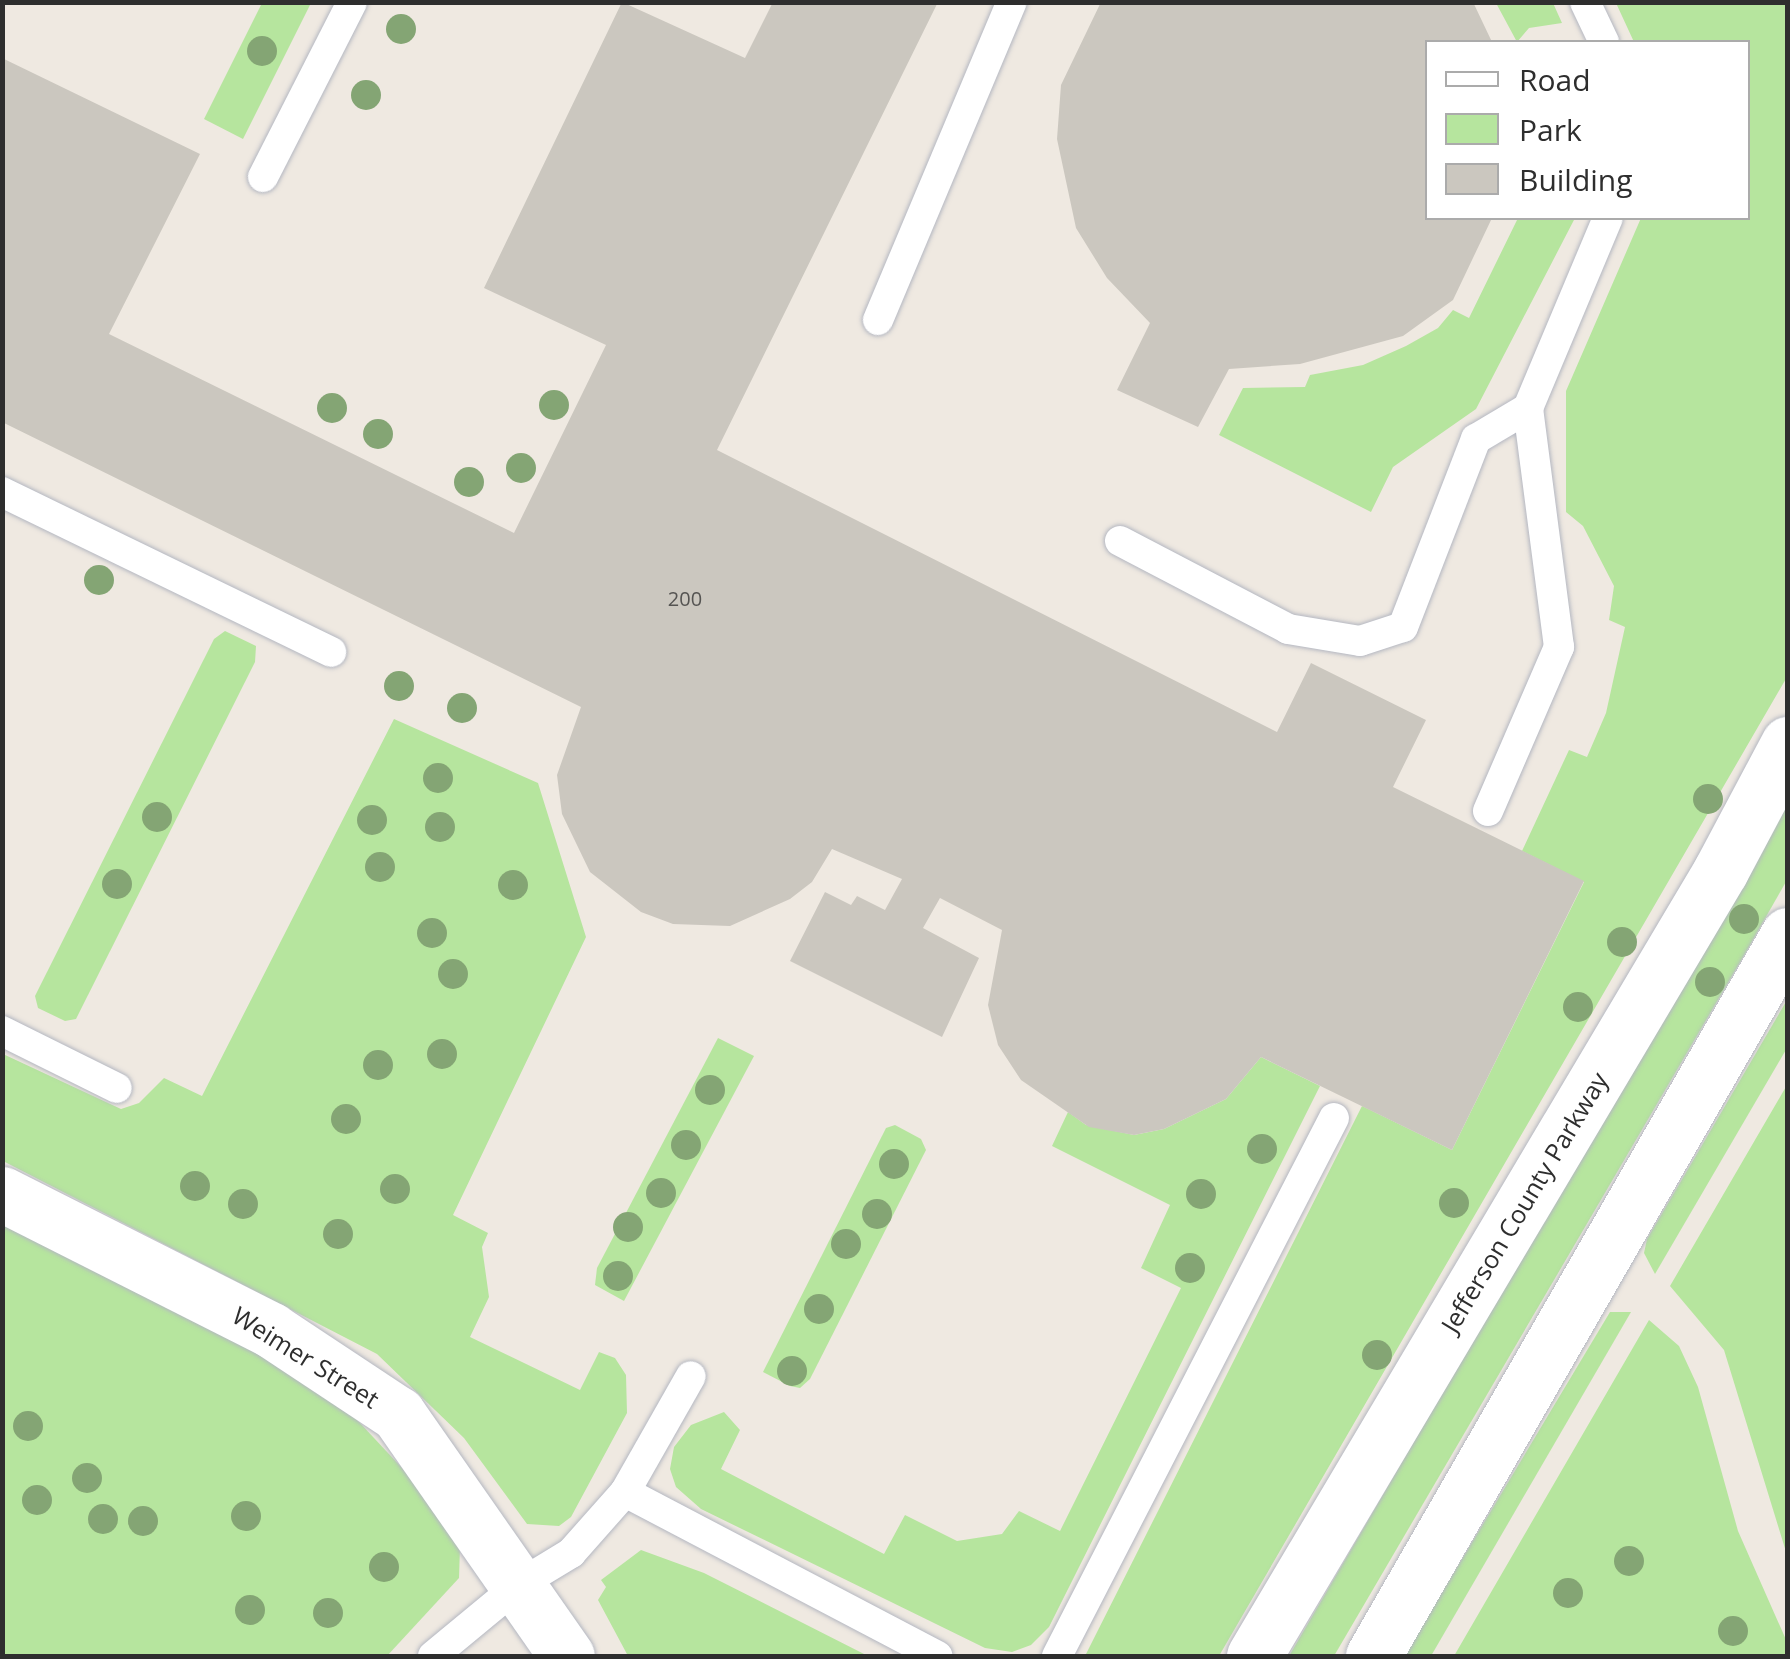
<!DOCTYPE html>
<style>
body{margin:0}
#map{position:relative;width:1790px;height:1659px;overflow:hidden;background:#efe9e1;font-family:"Open Sans",sans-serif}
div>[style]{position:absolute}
.green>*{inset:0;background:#b6e59e}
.building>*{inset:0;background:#cbc7bf}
.roads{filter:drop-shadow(0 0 2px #b4b7c1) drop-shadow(0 0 2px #b4b7c1)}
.lane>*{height:30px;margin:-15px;padding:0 15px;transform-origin:15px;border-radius:15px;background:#fff}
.street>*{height:55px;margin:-27.5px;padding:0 27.5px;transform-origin:27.5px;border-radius:27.5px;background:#fff}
.secondary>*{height:55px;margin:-27.5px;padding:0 27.5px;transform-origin:27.5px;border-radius:27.5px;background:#fff}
.trees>*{width:30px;height:30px;margin:-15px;border-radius:50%;background:#84a574}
span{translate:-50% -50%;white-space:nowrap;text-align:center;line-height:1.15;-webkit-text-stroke:8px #fff;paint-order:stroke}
.number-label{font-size:20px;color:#555452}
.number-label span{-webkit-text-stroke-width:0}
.street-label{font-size:25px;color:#2e2e2e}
.frame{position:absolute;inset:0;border:5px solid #2e2e2e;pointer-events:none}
.legend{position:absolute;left:1425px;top:40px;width:325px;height:180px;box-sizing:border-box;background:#fff;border:2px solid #ababab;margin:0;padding:12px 18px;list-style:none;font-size:30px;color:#2e2e2e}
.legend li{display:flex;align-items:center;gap:20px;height:50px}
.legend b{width:50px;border:2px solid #ababab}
</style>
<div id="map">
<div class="green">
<div style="clip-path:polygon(262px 3px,311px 3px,243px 139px,204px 119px)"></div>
<div style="clip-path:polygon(1496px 3px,1553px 3px,1562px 23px,1529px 28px,1517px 42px)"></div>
<div style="clip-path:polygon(1616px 3px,1787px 3px,1787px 677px,1219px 1656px,1085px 1656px,1362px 1106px,1452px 1150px,1584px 882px,1522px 851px,1569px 750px,1587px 757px,1606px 713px,1625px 627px,1609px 620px,1614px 586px,1583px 526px,1566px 512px,1566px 391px,1641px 218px,1748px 218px,1748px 42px,1634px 42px)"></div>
<div style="clip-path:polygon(1518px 218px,1575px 218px,1476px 409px,1393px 467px,1371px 512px,1219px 435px,1243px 388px,1305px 387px,1310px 375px,1363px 365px,1406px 346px,1438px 328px,1453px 310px,1469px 318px)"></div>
<div style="clip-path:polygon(225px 631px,256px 646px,255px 662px,76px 1019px,65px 1021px,38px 1008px,35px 996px,214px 639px)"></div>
<div style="clip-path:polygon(394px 719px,538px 783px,586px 937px,453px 1215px,488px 1233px,482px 1247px,489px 1297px,470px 1337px,580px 1390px,599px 1352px,615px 1358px,626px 1375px,627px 1413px,571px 1517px,559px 1526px,527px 1524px,464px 1438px,377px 1354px,3px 1161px,3px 1054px,121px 1109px,139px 1103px,164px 1078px,202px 1096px)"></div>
<div style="clip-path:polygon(1787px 802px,1787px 880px,1746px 952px,1334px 1656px,1289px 1656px)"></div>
<div style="clip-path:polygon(1787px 1000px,1787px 1048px,1655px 1274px,1644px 1253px,1647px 1239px)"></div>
<div style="clip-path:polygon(718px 1038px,754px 1056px,624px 1301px,595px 1285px,597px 1268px)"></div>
<div style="clip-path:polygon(1261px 1057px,1320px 1086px,1049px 1627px,1031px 1645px,1012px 1652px,985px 1648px,701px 1509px,676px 1487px,670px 1469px,674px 1447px,691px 1425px,724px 1412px,740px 1430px,721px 1469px,884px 1554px,905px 1515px,957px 1541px,1002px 1534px,1019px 1511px,1060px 1531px,1181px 1288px,1141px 1268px,1170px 1205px,1052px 1146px,1068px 1112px,1086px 1125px,1134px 1135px,1164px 1129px,1226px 1099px)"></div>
<div style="clip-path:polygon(1787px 1085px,1787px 1555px,1724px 1350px,1670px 1286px)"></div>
<div style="clip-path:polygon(895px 1125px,921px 1139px,926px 1150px,810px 1379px,800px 1388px,790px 1386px,763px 1372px,886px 1128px)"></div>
<div style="clip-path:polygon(2px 1220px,285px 1361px,346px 1408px,416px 1483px,460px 1546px,459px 1578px,387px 1656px,3px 1656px)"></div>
<div style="clip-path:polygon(1610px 1312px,1631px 1312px,1431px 1656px,1404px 1656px)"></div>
<div style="clip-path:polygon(1649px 1320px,1679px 1346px,1698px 1387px,1738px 1531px,1787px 1642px,1787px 1656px,1454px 1656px)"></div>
<div style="clip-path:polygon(641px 1550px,704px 1573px,868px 1656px,628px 1656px,598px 1600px,606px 1587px,601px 1580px)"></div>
</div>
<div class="building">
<div style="clip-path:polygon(622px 2px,745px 58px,773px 2px,938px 2px,717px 450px,1277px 732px,1311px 663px,1426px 720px,1393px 787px,1584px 881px,1452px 1150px,1261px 1057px,1226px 1099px,1164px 1129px,1134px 1135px,1089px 1127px,1021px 1080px,998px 1045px,988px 1005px,1002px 930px,940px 898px,923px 928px,979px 958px,942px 1037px,790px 961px,825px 892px,851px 905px,857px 896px,885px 910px,902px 879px,832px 849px,812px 882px,790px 899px,730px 926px,673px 924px,641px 912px,590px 872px,562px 814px,557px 775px,581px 707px,2px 422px,2px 58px,200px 154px,109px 334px,514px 533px,606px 345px,484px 288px)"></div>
<div style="clip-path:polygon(1101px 2px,1473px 2px,1492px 42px,1428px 42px,1428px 218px,1492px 218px,1453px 300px,1403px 336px,1300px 364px,1229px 369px,1198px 427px,1117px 390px,1150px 323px,1107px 278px,1076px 228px,1057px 139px,1061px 85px)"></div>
</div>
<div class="roads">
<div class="lane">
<div style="left:1585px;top:2px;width:44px;rotate:64.6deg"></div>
<div style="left:263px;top:177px;width:196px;rotate:-63deg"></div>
<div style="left:878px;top:320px;width:345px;rotate:-67.2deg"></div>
<div style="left:2px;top:492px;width:366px;rotate:25.9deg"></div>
<div style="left:1120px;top:541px;width:190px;rotate:27.6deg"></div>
<div style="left:1288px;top:629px;width:73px;rotate:9.5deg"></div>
<div style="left:1360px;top:641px;width:45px;rotate:-18deg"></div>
<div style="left:1403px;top:627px;width:202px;rotate:-68.8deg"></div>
<div style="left:1476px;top:439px;width:61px;rotate:-30.8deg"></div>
<div style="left:1528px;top:408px;width:206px;rotate:-67.2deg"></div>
<div style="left:1488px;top:811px;width:179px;rotate:-66.6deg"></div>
<div style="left:1559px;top:647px;width:241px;rotate:-97.4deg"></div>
<div style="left:2px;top:1031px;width:128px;rotate:26.4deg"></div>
<div style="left:625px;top:1492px;width:133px;rotate:-60.4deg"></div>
<div style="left:433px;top:1656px;width:113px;rotate:-39.6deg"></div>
<div style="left:520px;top:1584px;width:60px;rotate:-31.3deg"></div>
<div style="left:571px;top:1553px;width:81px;rotate:-48.5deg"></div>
<div style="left:625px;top:1492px;width:353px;rotate:27.7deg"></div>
<div style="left:1057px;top:1656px;width:605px;rotate:-62.76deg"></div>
</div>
<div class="street">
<div style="left:2px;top:1194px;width:301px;rotate:26.8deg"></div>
<div style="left:271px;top:1330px;width:152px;rotate:33.5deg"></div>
<div style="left:398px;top:1414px;width:295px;rotate:55.1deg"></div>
</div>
<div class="secondary">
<div style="left:1254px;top:1656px;width:914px;rotate:-59.28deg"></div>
<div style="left:1721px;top:870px;width:143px;rotate:-62deg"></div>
<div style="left:1373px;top:1656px;width:832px;rotate:-60.08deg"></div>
</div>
</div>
<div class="trees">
<div style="left:401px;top:29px"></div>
<div style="left:262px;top:51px"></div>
<div style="left:366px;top:95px"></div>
<div style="left:554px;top:405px"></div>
<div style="left:332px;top:408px"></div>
<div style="left:378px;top:434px"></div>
<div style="left:521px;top:468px"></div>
<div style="left:469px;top:482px"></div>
<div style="left:99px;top:580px"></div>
<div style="left:399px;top:686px"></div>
<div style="left:462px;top:708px"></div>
<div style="left:438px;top:778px"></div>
<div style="left:1708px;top:799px"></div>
<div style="left:157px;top:817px"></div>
<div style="left:372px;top:820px"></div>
<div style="left:440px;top:827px"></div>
<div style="left:380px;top:867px"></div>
<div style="left:117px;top:884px"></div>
<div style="left:513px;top:885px"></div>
<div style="left:1744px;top:919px"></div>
<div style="left:432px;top:933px"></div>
<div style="left:1622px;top:942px"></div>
<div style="left:453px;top:974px"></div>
<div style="left:1710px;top:982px"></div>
<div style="left:1578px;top:1007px"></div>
<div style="left:442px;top:1054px"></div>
<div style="left:378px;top:1065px"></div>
<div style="left:710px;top:1090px"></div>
<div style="left:346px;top:1119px"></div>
<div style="left:686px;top:1145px"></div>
<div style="left:1262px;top:1149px"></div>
<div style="left:894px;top:1164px"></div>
<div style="left:195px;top:1186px"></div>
<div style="left:395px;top:1189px"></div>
<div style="left:661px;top:1193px"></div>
<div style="left:1201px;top:1194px"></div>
<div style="left:1454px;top:1203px"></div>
<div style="left:243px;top:1204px"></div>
<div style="left:877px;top:1214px"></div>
<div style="left:628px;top:1227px"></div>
<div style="left:338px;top:1234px"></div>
<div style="left:846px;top:1244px"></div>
<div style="left:1190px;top:1268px"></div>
<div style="left:618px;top:1276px"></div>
<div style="left:819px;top:1309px"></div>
<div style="left:1377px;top:1355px"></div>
<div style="left:792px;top:1371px"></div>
<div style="left:28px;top:1426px"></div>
<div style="left:87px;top:1478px"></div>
<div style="left:37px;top:1500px"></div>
<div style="left:246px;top:1516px"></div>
<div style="left:103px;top:1519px"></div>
<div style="left:143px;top:1521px"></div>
<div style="left:1629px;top:1561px"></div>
<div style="left:384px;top:1567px"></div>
<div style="left:1568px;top:1593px"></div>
<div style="left:250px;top:1610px"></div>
<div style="left:328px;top:1613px"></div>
<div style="left:1733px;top:1631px"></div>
</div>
<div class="number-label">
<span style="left:685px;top:598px">200</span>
</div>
<div class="street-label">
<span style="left:1524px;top:1202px;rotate:-59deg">Jefferson County Parkway</span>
<span style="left:306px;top:1357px;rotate:32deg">Weimer Street</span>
</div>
<div class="frame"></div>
<ul class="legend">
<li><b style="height:12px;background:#fff"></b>Road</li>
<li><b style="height:28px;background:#b6e59e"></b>Park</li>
<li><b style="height:28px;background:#cbc7bf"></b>Building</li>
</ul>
</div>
